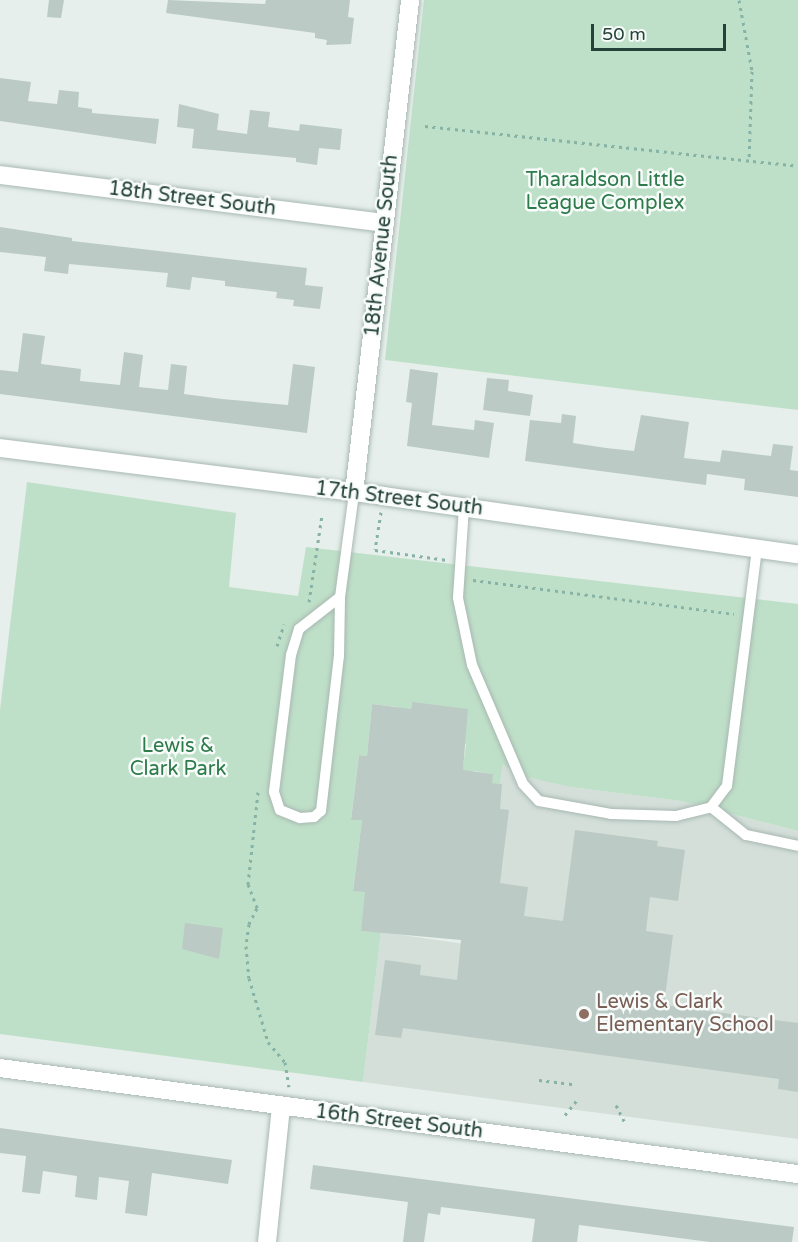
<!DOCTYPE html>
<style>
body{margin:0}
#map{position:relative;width:798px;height:1242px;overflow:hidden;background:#e6efeb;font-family:"Varela Round",sans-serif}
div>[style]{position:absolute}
.built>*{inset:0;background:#d4dfda}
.green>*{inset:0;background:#bfe0c8}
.building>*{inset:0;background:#bbcac4}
.path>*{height:3px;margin-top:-1.5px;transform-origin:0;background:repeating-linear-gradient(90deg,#86b3a5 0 3px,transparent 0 7.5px)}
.roads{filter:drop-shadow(0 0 2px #a8b8b2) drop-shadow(0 0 2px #a8b8b2)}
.service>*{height:10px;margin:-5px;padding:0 5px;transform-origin:5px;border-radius:5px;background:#fff}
.minor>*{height:18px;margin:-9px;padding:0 9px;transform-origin:9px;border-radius:9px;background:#fff}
.dots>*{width:16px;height:16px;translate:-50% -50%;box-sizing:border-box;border:3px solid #f7fbf9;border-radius:50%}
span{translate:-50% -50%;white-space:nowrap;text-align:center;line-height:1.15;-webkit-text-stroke:5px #f7fbf9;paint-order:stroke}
.park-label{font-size:20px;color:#2d7a4b}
.street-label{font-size:20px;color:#24423a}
.education-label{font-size:20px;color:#785e54}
.left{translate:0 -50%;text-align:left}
.scale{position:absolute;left:591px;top:24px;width:135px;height:27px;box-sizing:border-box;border:3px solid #24423a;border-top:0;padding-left:8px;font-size:18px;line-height:21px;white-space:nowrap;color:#24423a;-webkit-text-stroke:4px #f7fbf9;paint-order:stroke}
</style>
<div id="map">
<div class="built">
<div style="clip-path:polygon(503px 763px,571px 787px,681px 801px,798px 831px,798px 1139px,363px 1082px,381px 932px,479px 946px)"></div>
</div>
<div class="green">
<div style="clip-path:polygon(424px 0,798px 0,798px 410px,385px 360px)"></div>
<div style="clip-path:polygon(27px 482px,236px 513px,229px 587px,298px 596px,306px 547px,798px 604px,798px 831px,681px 801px,571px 787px,518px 775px,503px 764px,500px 784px,492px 783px,492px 774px,474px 771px,462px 775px,466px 744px,412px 702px,410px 713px,397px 707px,372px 704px,367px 756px,359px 755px,351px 819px,362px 820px,353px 890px,369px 892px,361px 931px,381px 932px,363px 1082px,0 1034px,0 710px)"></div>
</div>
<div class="building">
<div style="clip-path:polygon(49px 0,64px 0,61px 18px,47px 17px)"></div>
<div style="clip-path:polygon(168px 0,265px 4px,266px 0,350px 0,348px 17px,354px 18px,351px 44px,326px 45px,327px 40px,315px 38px,315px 33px,166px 13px)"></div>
<div style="clip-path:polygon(0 78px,31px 82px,28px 101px,57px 104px,59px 90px,79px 92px,78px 107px,92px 109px,92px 113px,159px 119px,156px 144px,0 121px)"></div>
<div style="clip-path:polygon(179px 104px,219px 114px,217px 130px,247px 134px,250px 110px,270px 112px,268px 127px,299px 131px,300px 124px,342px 129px,340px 150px,319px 148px,317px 165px,296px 162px,296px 158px,192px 148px,194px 129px,177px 127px)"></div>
<div style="clip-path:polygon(0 227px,72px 238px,72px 241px,307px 268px,305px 285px,323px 287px,320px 309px,293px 306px,294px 300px,276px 298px,277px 292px,225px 286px,225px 281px,192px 277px,190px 290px,166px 287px,168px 273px,69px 264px,68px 274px,44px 271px,46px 257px,0 252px)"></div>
<div style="clip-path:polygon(23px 333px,45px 336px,41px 364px,81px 369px,80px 381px,120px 385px,124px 352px,143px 355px,139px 387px,168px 390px,171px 364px,187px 366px,184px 394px,222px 399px,288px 405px,293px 364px,315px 367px,307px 433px,0 394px,0 370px,18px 372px)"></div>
<div style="clip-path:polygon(410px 369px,438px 373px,432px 425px,474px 430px,475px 420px,494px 423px,489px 458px,407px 446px,412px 403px,406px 402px)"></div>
<div style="clip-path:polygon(487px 378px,509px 380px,508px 391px,533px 395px,530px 416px,483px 410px)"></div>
<div style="clip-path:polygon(562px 414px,576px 416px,573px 443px,606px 448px,634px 451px,641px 415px,689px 422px,684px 458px,720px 462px,722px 450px,771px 456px,773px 444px,793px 446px,790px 470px,798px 471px,798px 497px,744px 490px,745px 479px,707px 474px,706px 485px,525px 461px,530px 420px,561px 423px)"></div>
<div style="clip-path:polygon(412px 702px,468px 709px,463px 770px,493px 774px,492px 783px,502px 784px,500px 809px,509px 810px,500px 883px,528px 887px,524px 916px,563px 921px,575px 830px,658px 841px,657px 846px,685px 850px,678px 901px,650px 897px,646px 931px,673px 935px,664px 1005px,798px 1023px,798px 1092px,778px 1089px,779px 1079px,403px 1028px,401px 1038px,375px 1035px,385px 960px,421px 965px,420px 975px,457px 980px,461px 940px,361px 931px,365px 892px,353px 891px,362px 820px,351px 820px,359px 755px,367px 756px,372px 704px,411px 709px)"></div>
<div style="clip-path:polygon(185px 923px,223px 928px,219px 959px,182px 949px)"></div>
<div style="clip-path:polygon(0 1128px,232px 1160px,228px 1184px,152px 1173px,147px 1216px,125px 1213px,129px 1181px,99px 1177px,97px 1200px,75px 1197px,77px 1176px,43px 1171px,40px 1194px,22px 1192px,26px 1156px,0 1153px)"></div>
<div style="clip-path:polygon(313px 1165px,794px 1227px,792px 1242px,710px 1242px,579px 1225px,577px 1242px,532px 1242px,535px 1219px,441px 1207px,440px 1215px,428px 1213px,424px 1242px,403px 1242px,408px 1202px,310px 1189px)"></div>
</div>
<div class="path">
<div style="left:739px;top:0;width:72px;rotate:79.6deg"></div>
<div style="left:752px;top:71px;width:89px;rotate:91.9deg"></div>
<div style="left:425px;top:126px;width:375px;rotate:6.1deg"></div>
<div style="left:381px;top:512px;width:38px;rotate:99deg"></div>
<div style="left:375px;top:550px;width:73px;rotate:7.9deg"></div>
<div style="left:473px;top:580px;width:263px;rotate:7.4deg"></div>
<div style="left:309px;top:602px;width:88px;rotate:-81.5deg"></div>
<div style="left:277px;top:646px;width:23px;rotate:-72deg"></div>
<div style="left:258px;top:792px;width:93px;rotate:96.2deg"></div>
<div style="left:248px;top:884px;width:26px;rotate:69deg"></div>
<div style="left:257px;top:908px;width:18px;rotate:117deg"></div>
<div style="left:249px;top:924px;width:22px;rotate:98deg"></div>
<div style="left:246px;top:946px;width:32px;rotate:85deg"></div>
<div style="left:249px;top:978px;width:67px;rotate:73.5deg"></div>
<div style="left:268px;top:1042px;width:26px;rotate:50deg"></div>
<div style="left:285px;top:1062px;width:25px;rotate:81deg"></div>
<div style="left:539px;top:1080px;width:35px;rotate:7deg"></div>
<div style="left:616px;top:1105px;width:20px;rotate:63deg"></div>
<div style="left:565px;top:1115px;width:22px;rotate:-51deg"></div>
</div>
<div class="roads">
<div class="service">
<div style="left:464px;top:507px;width:91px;rotate:93.8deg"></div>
<div style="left:458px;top:598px;width:68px;rotate:78.2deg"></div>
<div style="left:472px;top:665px;width:129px;rotate:66.8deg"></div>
<div style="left:523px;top:784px;width:23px;rotate:47deg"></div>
<div style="left:539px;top:801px;width:73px;rotate:10.2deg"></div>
<div style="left:611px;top:814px;width:65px;rotate:1.8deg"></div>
<div style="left:676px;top:816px;width:36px;rotate:-14deg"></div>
<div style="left:711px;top:807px;width:26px;rotate:-53deg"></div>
<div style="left:727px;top:786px;width:240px;rotate:-82.8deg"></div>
<div style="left:340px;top:597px;width:52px;rotate:142deg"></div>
<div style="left:299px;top:629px;width:27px;rotate:107deg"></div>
<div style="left:291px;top:655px;width:138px;rotate:97.1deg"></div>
<div style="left:274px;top:792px;width:19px;rotate:72deg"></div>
<div style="left:280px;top:810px;width:22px;rotate:22deg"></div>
<div style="left:300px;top:818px;width:14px;rotate:-4deg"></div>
<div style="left:314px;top:817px;width:9px;rotate:-41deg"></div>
<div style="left:321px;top:811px;width:156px;rotate:-83.4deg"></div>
<div style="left:339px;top:656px;width:59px;rotate:-89deg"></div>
<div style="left:340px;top:597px;width:105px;rotate:-82.3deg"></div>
<div style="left:711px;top:807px;width:45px;rotate:38.7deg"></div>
<div style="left:746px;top:835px;width:53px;rotate:11.9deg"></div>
</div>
<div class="minor">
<div style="left:0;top:175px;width:388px;rotate:7.1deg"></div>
<div style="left:0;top:448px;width:386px;rotate:7.1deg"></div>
<div style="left:383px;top:496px;width:419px;rotate:8deg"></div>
<div style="left:354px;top:493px;width:496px;rotate:-83.5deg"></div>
<div style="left:0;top:1068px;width:805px;rotate:7.57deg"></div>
<div style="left:267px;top:1242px;width:136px;rotate:-84.1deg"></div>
</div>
</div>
<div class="dots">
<div style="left:584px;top:1014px;background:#8d6e63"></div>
</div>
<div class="park-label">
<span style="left:605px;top:192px">Tharaldson Little<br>League Complex</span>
<span style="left:178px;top:758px">Lewis &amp;<br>Clark Park</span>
</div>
<div class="street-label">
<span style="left:192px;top:199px;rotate:7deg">18th Street South</span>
<span style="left:382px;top:246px;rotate:-84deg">18th Avenue South</span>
<span style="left:399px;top:499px;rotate:7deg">17th Street South</span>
<span style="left:399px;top:1122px;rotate:7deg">16th Street South</span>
</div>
<div class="education-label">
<span class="left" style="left:596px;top:1014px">Lewis &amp; Clark<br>Elementary School</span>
</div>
<div class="scale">50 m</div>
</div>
